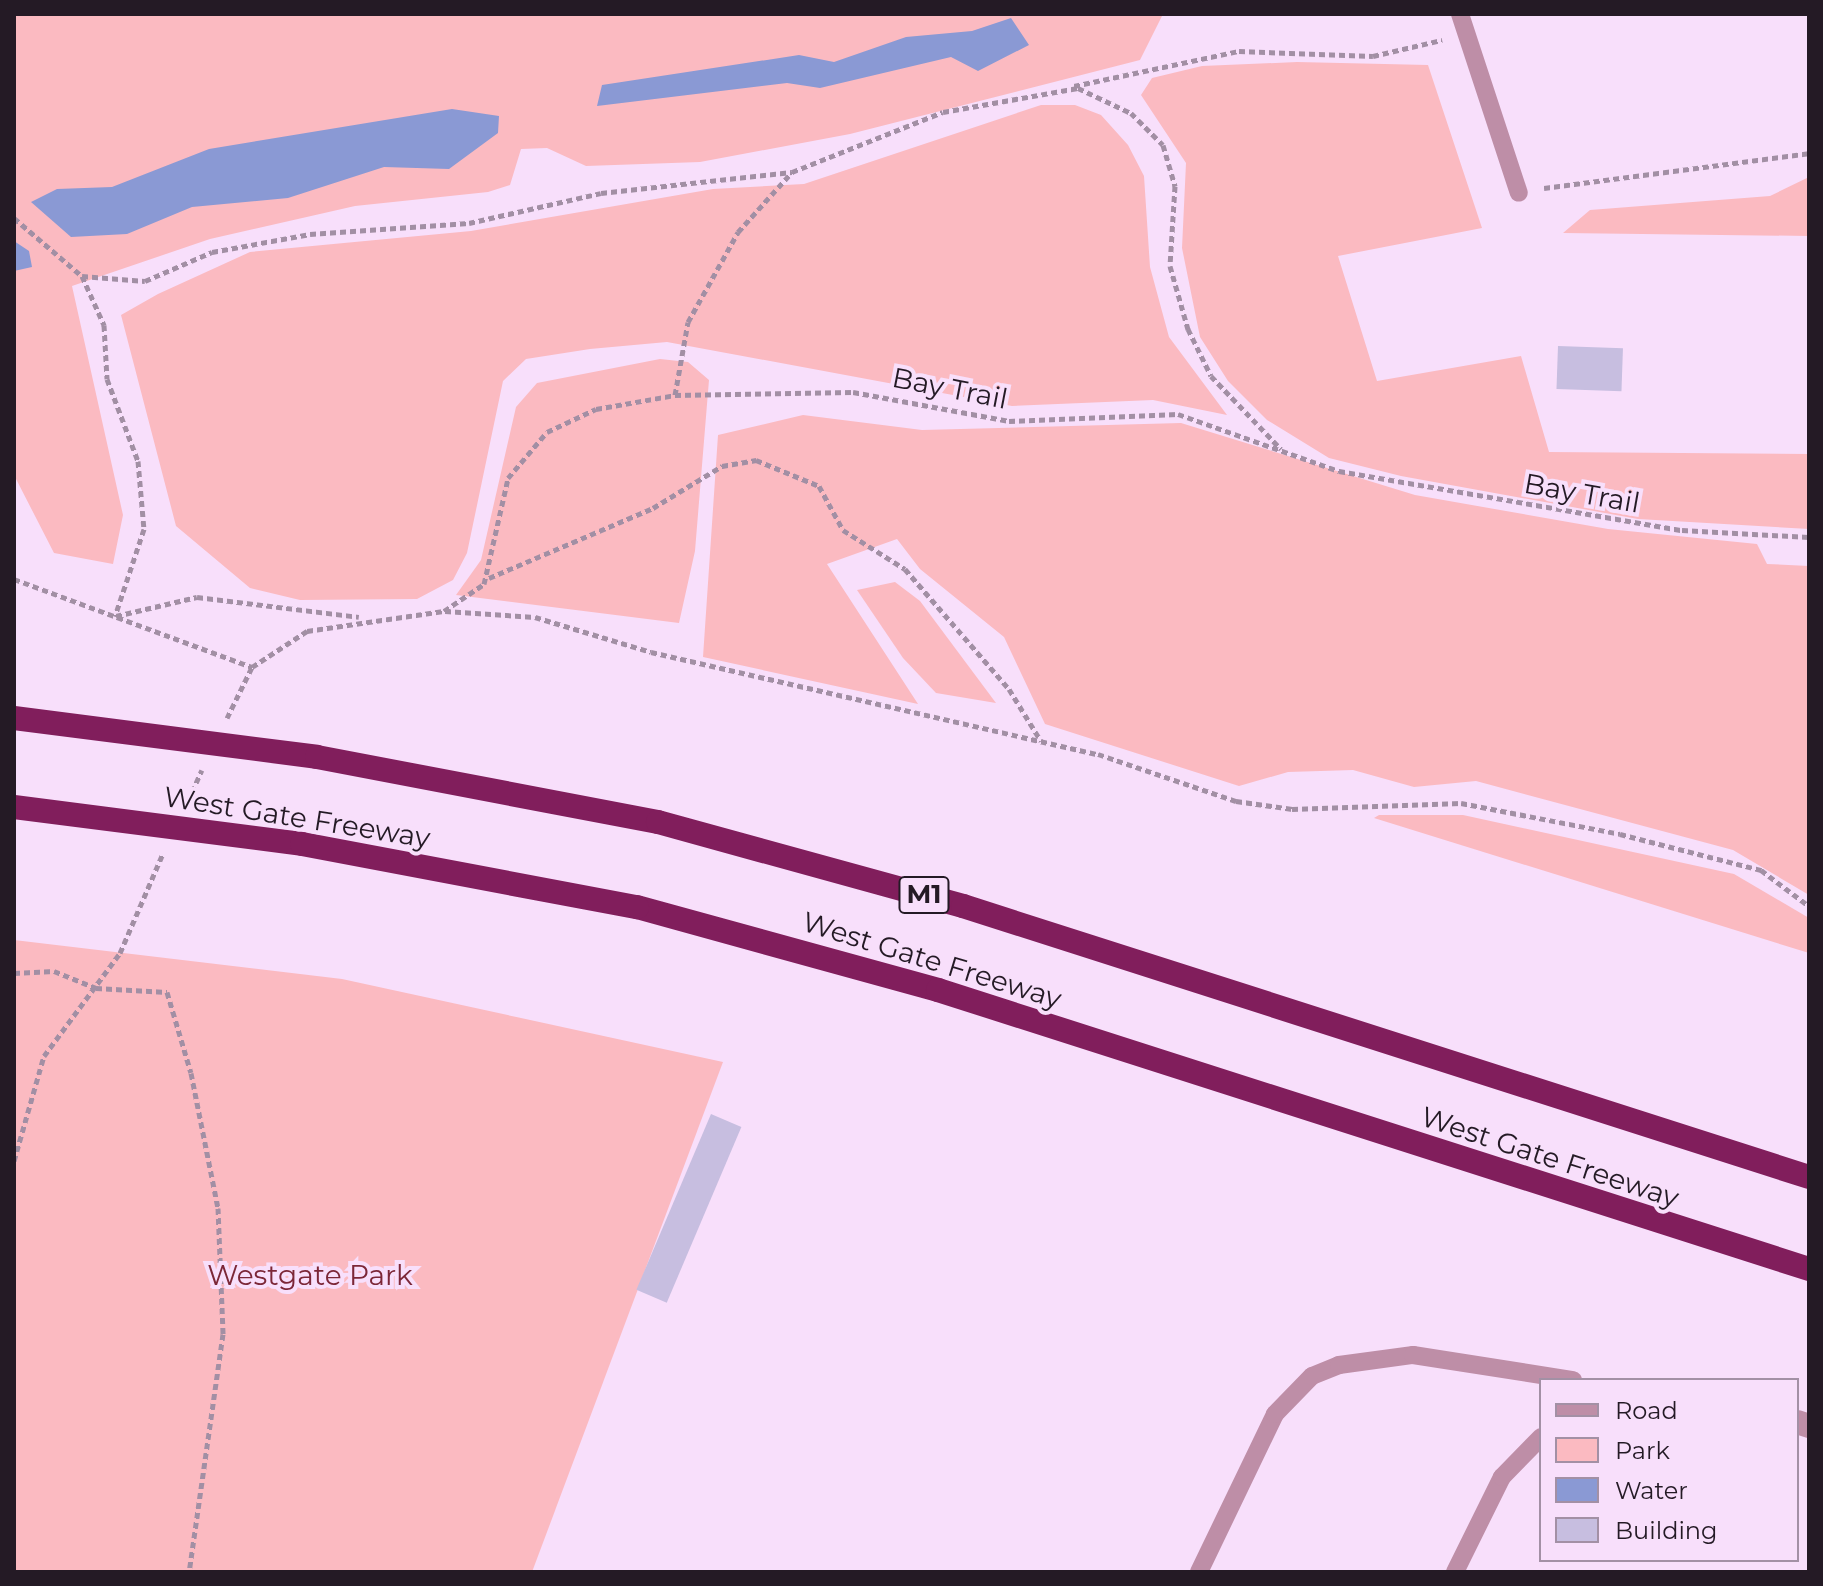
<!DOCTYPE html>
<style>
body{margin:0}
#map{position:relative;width:1823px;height:1586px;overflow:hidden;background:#f8dffb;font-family:Montserrat,sans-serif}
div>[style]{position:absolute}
.green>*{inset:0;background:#fbbac1}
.water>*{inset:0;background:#8a99d4}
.building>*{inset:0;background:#c7bee0;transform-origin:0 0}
.path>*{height:5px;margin-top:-2.5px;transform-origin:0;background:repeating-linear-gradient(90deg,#a28fa4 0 6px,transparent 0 10px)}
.lane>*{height:18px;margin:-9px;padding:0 9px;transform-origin:9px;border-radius:9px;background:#be8ea7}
.street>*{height:24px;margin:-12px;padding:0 12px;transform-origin:12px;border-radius:12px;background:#be8ea7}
.highway>*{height:24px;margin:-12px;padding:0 12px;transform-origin:12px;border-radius:12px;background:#811e5c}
.highway-bridge>*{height:24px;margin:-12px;padding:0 12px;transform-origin:12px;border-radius:12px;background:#811e5c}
span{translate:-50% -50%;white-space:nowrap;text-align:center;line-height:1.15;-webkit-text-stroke:8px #f8dffb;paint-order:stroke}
.shield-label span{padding:2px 6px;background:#f8dffb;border:2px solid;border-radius:6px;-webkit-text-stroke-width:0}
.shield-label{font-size:26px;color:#241a25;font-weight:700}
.street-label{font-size:28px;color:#241a25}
.park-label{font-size:28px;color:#7c2738}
.frame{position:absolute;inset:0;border:16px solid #241a25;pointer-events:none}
.legend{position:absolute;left:1539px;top:1378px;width:260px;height:184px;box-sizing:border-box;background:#f8dffb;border:2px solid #a390a5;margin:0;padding:10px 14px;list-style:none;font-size:24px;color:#241a25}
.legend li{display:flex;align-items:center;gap:16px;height:40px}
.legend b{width:40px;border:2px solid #a390a5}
</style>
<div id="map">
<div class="green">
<div style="clip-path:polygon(14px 14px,1163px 14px,1140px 60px,850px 134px,700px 162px,586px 166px,547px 148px,521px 149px,510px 185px,488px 192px,355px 206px,210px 239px,72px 286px,123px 515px,113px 564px,54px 553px,14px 475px)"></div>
<div style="clip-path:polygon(1297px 62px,1428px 65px,1482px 228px,1338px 256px,1377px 381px,1521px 356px,1549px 452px,1809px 454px,1809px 529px,1638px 519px,1401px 476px,1329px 458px,1267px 420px,1228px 381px,1200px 337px,1182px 248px,1186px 163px,1141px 95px,1152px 78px,1202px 66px)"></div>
<div style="clip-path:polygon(1041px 105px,1075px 105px,1101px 115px,1128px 145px,1144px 176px,1150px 267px,1169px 337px,1227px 415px,1153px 400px,1012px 406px,667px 342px,590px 349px,526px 359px,503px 381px,467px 553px,453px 580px,417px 599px,300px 600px,250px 588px,176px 526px,121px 315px,158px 294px,250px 252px,471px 231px,713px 189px,804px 184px)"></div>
<div style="clip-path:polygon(1809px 177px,1809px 236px,1563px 233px,1590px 210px,1770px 196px)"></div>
<div style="clip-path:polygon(660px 359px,688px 362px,709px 380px,695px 551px,679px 623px,456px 595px,481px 560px,516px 407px,537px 383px)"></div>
<div style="clip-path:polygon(803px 415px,922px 430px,1181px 423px,1415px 495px,1608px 529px,1757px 544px,1767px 564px,1809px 566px,1809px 895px,1733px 850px,1476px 781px,1414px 787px,1353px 770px,1288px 772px,1239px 786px,1045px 724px,1004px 637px,920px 569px,897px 539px,827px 564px,918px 704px,703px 657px,718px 435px)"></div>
<div style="clip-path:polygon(895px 582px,920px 601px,996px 703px,936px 693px,903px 658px,857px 590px)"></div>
<div style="clip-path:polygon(1379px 815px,1463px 815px,1734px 874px,1809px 918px,1809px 953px,1374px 818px)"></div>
<div style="clip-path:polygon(14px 940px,342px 979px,723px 1062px,532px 1572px,14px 1572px)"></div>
</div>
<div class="water">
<div style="clip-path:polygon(1011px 18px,1029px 45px,978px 71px,951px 57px,820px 88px,787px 83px,597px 106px,602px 85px,799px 55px,834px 62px,906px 37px,972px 31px)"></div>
<div style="clip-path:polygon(452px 109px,499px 116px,498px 133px,449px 169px,384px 167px,288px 198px,192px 207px,127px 234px,71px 237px,31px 202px,57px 189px,112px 187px,209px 149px)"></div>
<div style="clip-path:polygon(14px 241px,29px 251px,32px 267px,14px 271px)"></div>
</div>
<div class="building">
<div style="left:1558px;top:346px;width:65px;height:43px;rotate:2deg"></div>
<div style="left:711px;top:1114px;width:33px;height:191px;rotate:23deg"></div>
</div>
<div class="path">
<div style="left:1074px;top:86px;width:169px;rotate:-12deg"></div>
<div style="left:1239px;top:51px;width:134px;rotate:2.1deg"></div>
<div style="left:1373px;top:56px;width:71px;rotate:-13.1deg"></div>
<div style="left:1544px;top:188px;width:267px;rotate:-7.5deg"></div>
<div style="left:14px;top:218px;width:89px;rotate:40.5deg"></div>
<div style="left:82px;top:276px;width:63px;rotate:4.5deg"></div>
<div style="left:145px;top:281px;width:73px;rotate:-23.4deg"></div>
<div style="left:212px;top:252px;width:100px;rotate:-10.4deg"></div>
<div style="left:310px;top:234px;width:159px;rotate:-4deg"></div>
<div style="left:469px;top:223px;width:135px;rotate:-12.8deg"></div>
<div style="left:601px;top:193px;width:192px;rotate:-6.3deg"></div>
<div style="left:792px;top:172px;width:162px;rotate:-21.7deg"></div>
<div style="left:943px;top:112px;width:137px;rotate:-10.1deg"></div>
<div style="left:1078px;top:88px;width:59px;rotate:25.3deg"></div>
<div style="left:1131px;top:113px;width:45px;rotate:45deg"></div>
<div style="left:1163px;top:145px;width:43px;rotate:73.7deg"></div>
<div style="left:1175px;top:186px;width:80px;rotate:93.6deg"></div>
<div style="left:1170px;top:266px;width:66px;rotate:74.1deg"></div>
<div style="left:1188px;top:329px;width:52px;rotate:63.9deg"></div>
<div style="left:1211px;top:376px;width:101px;rotate:46.2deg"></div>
<div style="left:82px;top:276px;width:54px;rotate:65.8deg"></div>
<div style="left:104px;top:325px;width:54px;rotate:86.8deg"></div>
<div style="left:107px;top:379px;width:88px;rotate:69.3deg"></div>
<div style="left:138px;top:461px;width:68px;rotate:85deg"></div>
<div style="left:144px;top:529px;width:92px;rotate:108.4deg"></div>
<div style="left:675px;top:395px;width:74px;rotate:-79.9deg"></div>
<div style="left:688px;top:322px;width:103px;rotate:-60.9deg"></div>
<div style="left:738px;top:232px;width:81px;rotate:-48deg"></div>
<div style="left:489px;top:578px;width:178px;rotate:-23.1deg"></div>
<div style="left:653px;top:508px;width:81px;rotate:-31.3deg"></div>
<div style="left:722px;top:466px;width:35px;rotate:-10deg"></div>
<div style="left:756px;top:460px;width:68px;rotate:22.4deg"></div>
<div style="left:819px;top:486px;width:50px;rotate:61.4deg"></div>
<div style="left:843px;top:530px;width:73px;rotate:32.2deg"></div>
<div style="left:905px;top:569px;width:159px;rotate:49.1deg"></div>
<div style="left:1009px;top:689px;width:61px;rotate:58.4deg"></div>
<div style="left:14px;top:579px;width:254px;rotate:20.3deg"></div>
<div style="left:445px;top:611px;width:90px;rotate:3.8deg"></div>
<div style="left:535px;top:617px;width:121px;rotate:16.8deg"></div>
<div style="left:651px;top:652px;width:458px;rotate:12.9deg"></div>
<div style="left:1098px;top:754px;width:146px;rotate:18.8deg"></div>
<div style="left:1236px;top:801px;width:57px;rotate:8.1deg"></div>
<div style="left:1292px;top:809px;width:169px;rotate:-2deg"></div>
<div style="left:1461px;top:803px;width:162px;rotate:11deg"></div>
<div style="left:1620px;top:834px;width:146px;rotate:14.3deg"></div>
<div style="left:1761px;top:870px;width:60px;rotate:36.9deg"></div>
<div style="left:116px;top:616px;width:83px;rotate:-13.2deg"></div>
<div style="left:197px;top:597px;width:163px;rotate:7deg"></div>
<div style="left:227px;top:718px;width:57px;rotate:-63.9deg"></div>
<div style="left:252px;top:667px;width:66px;rotate:-33.2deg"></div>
<div style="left:307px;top:631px;width:138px;rotate:-8.3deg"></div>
<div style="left:444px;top:611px;width:48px;rotate:-34deg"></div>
<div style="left:484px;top:584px;width:109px;rotate:-77.2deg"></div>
<div style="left:508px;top:478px;width:60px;rotate:-49.7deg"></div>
<div style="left:547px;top:432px;width:54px;rotate:-25.1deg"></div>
<div style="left:596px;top:409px;width:80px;rotate:-10deg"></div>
<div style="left:675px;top:395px;width:178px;rotate:-1deg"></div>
<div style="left:853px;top:392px;width:159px;rotate:10.5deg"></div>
<div style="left:1009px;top:421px;width:169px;rotate:-2.4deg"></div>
<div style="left:1178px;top:414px;width:171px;rotate:19.5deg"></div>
<div style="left:1339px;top:471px;width:348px;rotate:9.8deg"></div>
<div style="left:1682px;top:530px;width:127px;rotate:3.2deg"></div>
<div style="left:188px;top:801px;width:34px;rotate:-66deg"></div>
<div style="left:14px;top:973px;width:40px;rotate:-2.9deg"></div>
<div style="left:54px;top:971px;width:45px;rotate:22deg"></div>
<div style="left:96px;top:988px;width:71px;rotate:3.2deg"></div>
<div style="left:167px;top:992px;width:84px;rotate:73.5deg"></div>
<div style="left:191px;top:1073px;width:138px;rotate:78.7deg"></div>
<div style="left:218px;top:1208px;width:126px;rotate:87.7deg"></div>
<div style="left:223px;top:1334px;width:240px;rotate:98.1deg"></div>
<div style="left:14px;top:1161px;width:109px;rotate:-74.1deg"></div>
<div style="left:44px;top:1056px;width:128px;rotate:-53.6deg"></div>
<div style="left:120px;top:953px;width:109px;rotate:-66.7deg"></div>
</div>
<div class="lane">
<div style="left:1460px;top:14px;width:188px;rotate:71.8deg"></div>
<div style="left:1199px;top:1572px;width:175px;rotate:-64.3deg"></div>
<div style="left:1275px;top:1414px;width:53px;rotate:-45.8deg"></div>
<div style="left:1312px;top:1376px;width:29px;rotate:-22deg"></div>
<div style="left:1339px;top:1365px;width:75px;rotate:-7.7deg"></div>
<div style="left:1413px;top:1355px;width:162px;rotate:8.9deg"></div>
<div style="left:1455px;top:1572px;width:106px;rotate:-63.7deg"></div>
<div style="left:1502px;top:1477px;width:56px;rotate:-45.7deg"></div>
</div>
<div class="street">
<div style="left:1797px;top:1422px;width:13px;rotate:18deg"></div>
</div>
<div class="highway">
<div style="left:637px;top:907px;width:312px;rotate:15.4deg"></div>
<div style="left:938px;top:990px;width:915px;rotate:17.76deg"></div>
</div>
<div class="highway-bridge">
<div style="left:14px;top:718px;width:305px;rotate:7.3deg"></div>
<div style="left:317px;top:757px;width:347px;rotate:10.8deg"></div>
<div style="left:658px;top:822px;width:316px;rotate:15.4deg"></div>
<div style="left:963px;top:906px;width:888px;rotate:17.76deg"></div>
<div style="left:14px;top:807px;width:290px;rotate:7.3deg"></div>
<div style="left:302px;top:844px;width:341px;rotate:10.7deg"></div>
</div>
<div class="shield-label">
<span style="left:924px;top:895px">M1</span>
</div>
<div class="street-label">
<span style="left:950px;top:388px;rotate:11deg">Bay Trail</span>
<span style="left:1582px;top:493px;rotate:10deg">Bay Trail</span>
<span style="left:297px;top:817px;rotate:9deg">West Gate Freeway</span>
<span style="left:932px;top:960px;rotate:17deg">West Gate Freeway</span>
<span style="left:1550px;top:1157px;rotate:18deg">West Gate Freeway</span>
</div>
<div class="park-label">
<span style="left:310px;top:1275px">Westgate Park</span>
</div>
<div class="frame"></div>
<ul class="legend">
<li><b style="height:10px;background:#be8ea7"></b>Road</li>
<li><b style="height:22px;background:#fbbac1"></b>Park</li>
<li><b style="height:22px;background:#8a99d4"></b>Water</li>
<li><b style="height:22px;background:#c7bee0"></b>Building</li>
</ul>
</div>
